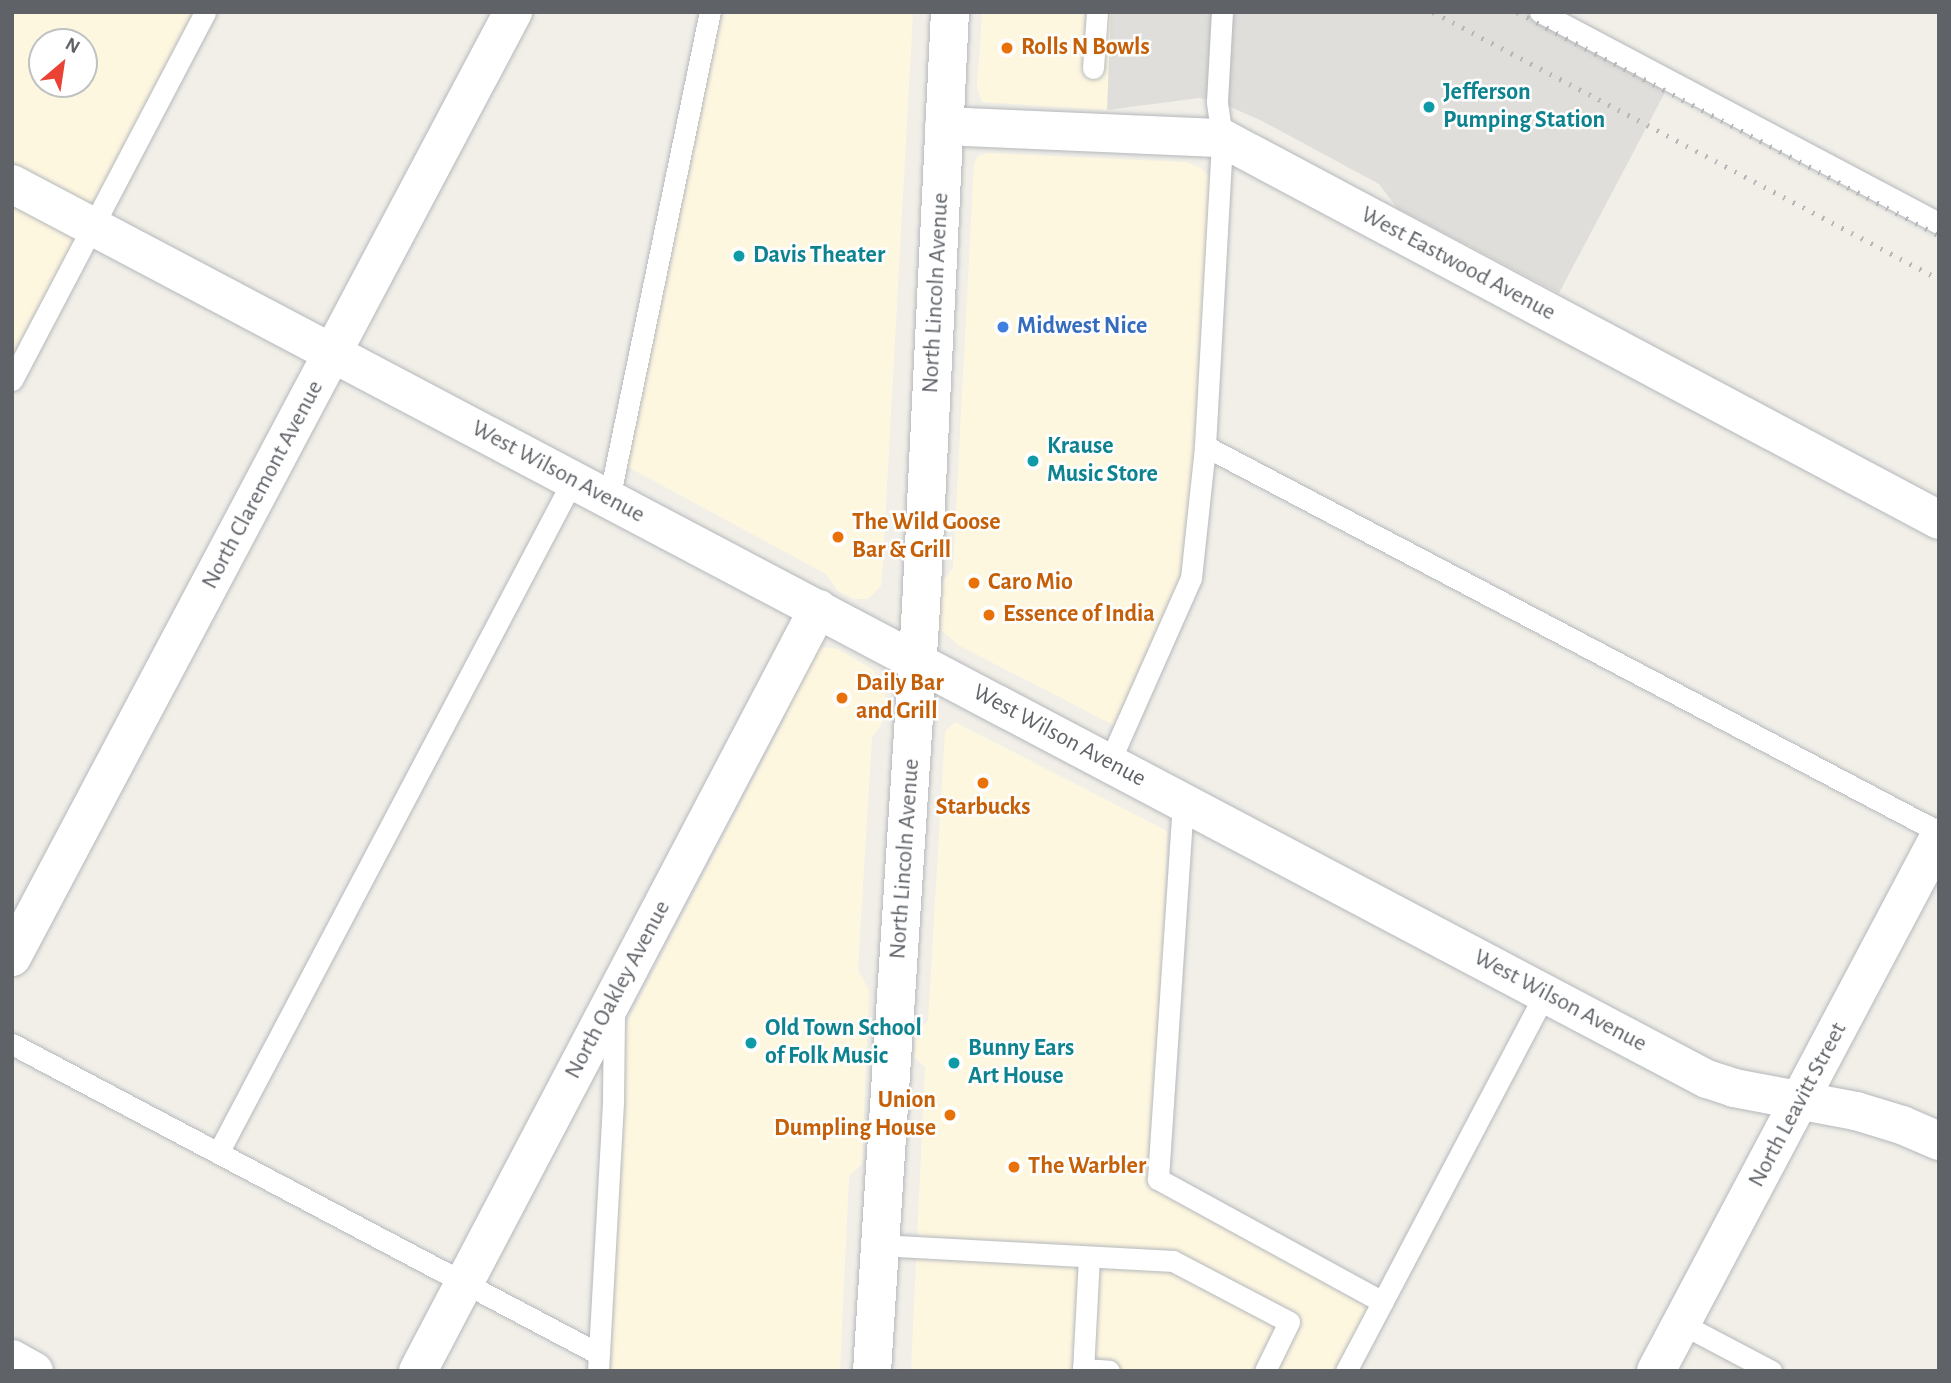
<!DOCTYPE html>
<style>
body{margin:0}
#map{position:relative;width:1951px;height:1383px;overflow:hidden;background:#f1efe8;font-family:"Alegreya Sans",sans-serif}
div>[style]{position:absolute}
.commercial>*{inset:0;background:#fef7e0}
.industrial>*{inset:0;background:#e0deda}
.roads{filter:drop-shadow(0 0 2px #b5b8bc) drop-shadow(0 0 2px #b5b8bc)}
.service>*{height:21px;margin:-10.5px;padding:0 10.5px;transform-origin:10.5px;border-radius:10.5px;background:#fff}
.minor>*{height:38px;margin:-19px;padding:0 19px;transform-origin:19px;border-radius:19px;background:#fff}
.tertiary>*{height:38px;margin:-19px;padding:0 19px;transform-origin:19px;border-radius:19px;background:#fff}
.secondary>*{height:38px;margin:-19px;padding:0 19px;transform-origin:19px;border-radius:19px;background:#fff}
.rail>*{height:5px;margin-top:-2.5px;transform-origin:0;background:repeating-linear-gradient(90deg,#b6b7b8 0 2px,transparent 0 11px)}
.dots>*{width:19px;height:19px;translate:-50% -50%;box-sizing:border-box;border:4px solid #fff;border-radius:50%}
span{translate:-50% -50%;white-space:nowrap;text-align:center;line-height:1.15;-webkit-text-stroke:5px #fff;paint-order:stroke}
.food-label{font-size:24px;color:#c56008;font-weight:700}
.left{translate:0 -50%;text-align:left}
.right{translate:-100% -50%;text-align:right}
.culture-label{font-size:24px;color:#0d838f;font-weight:700}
.street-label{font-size:24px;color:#5f6368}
.shop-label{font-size:24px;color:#366cbe;font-weight:700}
.frame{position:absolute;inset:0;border:14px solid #5f6368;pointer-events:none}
.north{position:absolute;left:28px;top:28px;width:70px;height:70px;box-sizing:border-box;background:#fff;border:2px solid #bfc1c3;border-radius:50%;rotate:29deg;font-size:19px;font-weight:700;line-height:28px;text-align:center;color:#5f6368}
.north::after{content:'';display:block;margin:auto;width:24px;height:32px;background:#ea4335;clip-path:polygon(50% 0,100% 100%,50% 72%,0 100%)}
</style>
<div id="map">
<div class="commercial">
<div style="clip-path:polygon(evenodd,12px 12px,205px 12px,12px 380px,12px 12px,42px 42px,84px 42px,84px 84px,42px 84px,42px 42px)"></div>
<div style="clip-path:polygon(710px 12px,913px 12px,882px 578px,881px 586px,868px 599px,853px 599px,838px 591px,826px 574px,617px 461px)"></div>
<div style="clip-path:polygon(982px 12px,1111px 12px,1107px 110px,982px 102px,977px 88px)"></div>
<div style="clip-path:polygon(988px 153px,1185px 162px,1201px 168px,1219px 186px,1191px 578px,1123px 730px,960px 646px,937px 627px,941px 584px,953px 568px,974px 163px,978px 156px)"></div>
<div style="clip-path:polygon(822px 647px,838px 649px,873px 670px,881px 682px,886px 699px,883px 722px,872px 737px,858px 969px,869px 991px,862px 1164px,849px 1176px,840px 1371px,598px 1371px,614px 1048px,786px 717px,785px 694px,812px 649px)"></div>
<div style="clip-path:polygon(955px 722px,1167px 831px,1158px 1179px,1383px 1302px,1346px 1371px,911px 1371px,925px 1067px,915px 1058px,915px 1031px,928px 1021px,945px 731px)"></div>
</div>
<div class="industrial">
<div style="clip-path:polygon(1111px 12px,1540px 12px,1671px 81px,1559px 293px,1397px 208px,1379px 184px,1262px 121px,1217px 101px,1199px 98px,1107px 110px)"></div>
</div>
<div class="roads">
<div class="service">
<div style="left:1540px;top:12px;width:451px;rotate:27.9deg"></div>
<div style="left:1093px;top:68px;width:56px;rotate:-85.9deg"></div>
<div style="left:12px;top:380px;width:416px;rotate:-62.3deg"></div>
<div style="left:1205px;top:446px;width:829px;rotate:27.74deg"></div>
<div style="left:609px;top:499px;width:497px;rotate:-78.3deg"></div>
<div style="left:1109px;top:763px;width:202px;rotate:-66.1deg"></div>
<div style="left:1191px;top:578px;width:133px;rotate:-83.9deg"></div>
<div style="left:1205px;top:446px;width:308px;rotate:-86.8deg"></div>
<div style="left:1222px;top:138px;width:37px;rotate:-98deg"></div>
<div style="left:1217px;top:101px;width:89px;rotate:-86.8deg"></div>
<div style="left:1183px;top:802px;width:378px;rotate:93.8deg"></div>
<div style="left:1158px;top:1179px;width:256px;rotate:28.7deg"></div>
<div style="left:12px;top:1044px;width:664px;rotate:27.84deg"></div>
<div style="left:218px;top:1153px;width:761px;rotate:-62.19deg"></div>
<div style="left:880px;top:1245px;width:293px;rotate:3.1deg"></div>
<div style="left:1173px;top:1261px;width:131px;rotate:27.7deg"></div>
<div style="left:1289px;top:1322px;width:55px;rotate:116.1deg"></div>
<div style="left:1682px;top:1324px;width:101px;rotate:27.8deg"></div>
<div style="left:1083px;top:1369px;width:26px;rotate:4deg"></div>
<div style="left:598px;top:1371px;width:272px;rotate:-86.8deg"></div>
<div style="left:613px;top:1099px;width:86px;rotate:-89.3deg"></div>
<div style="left:1083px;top:1371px;width:114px;rotate:-87deg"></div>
<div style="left:1346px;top:1371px;width:427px;rotate:-62.2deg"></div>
</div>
<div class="minor">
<div style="left:944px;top:126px;width:278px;rotate:2.5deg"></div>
<div style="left:1222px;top:138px;width:812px;rotate:28.05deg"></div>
<div style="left:12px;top:957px;width:1070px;rotate:-62.07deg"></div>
<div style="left:12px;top:1359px;width:25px;rotate:29deg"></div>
<div style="left:418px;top:1371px;width:861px;rotate:-62.3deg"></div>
<div style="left:1656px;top:1371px;width:604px;rotate:-62.08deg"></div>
</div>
<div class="tertiary">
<div style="left:12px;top:184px;width:1917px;rotate:27.84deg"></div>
<div style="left:1707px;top:1079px;width:28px;rotate:18deg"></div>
<div style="left:1734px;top:1088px;width:124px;rotate:10.7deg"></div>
<div style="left:1856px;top:1111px;width:48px;rotate:16.9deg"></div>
<div style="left:1902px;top:1125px;width:40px;rotate:23.4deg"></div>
</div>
<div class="secondary">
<div style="left:872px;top:1371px;width:766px;rotate:-86.33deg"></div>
<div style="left:921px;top:607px;width:596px;rotate:-87.21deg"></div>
</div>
</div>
<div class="rail">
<div style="left:1433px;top:12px;width:572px;rotate:27.82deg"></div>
<div style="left:1517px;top:12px;width:477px;rotate:27.9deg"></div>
</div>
<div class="dots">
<div style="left:1007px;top:48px;background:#e8710a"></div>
<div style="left:1429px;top:107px;background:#0f9aa8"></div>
<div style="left:739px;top:256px;background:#0f9aa8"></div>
<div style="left:1003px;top:327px;background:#3f7fe0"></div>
<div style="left:1033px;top:461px;background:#0f9aa8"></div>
<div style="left:838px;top:537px;background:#e8710a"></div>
<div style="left:974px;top:583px;background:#e8710a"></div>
<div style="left:989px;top:615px;background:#e8710a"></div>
<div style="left:842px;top:698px;background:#e8710a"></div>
<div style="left:983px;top:783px;background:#e8710a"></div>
<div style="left:751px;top:1043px;background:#0f9aa8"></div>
<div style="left:954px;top:1063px;background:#0f9aa8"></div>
<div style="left:950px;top:1115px;background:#e8710a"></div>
<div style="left:1014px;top:1167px;background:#e8710a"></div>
</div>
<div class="food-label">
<span class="left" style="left:1021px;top:48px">Rolls N Bowls</span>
<span class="left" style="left:852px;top:537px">The Wild Goose<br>Bar &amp; Grill</span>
<span class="left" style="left:988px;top:583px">Caro Mio</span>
<span class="left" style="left:1003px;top:615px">Essence of India</span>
<span class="left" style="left:856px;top:698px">Daily Bar<br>and Grill</span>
<span style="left:983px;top:808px">Starbucks</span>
<span class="right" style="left:936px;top:1115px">Union<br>Dumpling House</span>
<span class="left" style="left:1028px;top:1167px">The Warbler</span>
</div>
<div class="culture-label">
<span class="left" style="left:1443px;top:107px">Jefferson<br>Pumping Station</span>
<span class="left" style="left:753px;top:256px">Davis Theater</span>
<span class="left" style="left:1047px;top:461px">Krause<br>Music Store</span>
<span class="left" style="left:765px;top:1043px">Old Town School<br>of Folk Music</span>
<span class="left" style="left:968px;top:1063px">Bunny Ears<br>Art House</span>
</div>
<div class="street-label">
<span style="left:1458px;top:264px;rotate:28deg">West Eastwood Avenue</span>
<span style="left:936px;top:293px;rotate:-87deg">North Lincoln Avenue</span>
<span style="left:558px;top:472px;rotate:28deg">West Wilson Avenue</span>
<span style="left:263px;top:485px;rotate:-62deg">North Claremont Avenue</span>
<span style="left:1059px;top:736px;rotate:28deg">West Wilson Avenue</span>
<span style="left:905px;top:859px;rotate:-86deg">North Lincoln Avenue</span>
<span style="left:618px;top:990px;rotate:-62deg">North Oakley Avenue</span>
<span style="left:1560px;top:1001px;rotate:28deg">West Wilson Avenue</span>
<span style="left:1798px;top:1105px;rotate:-62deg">North Leavitt Street</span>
</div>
<div class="shop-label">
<span class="left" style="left:1017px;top:327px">Midwest Nice</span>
</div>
<div class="frame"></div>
<div class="north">N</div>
</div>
